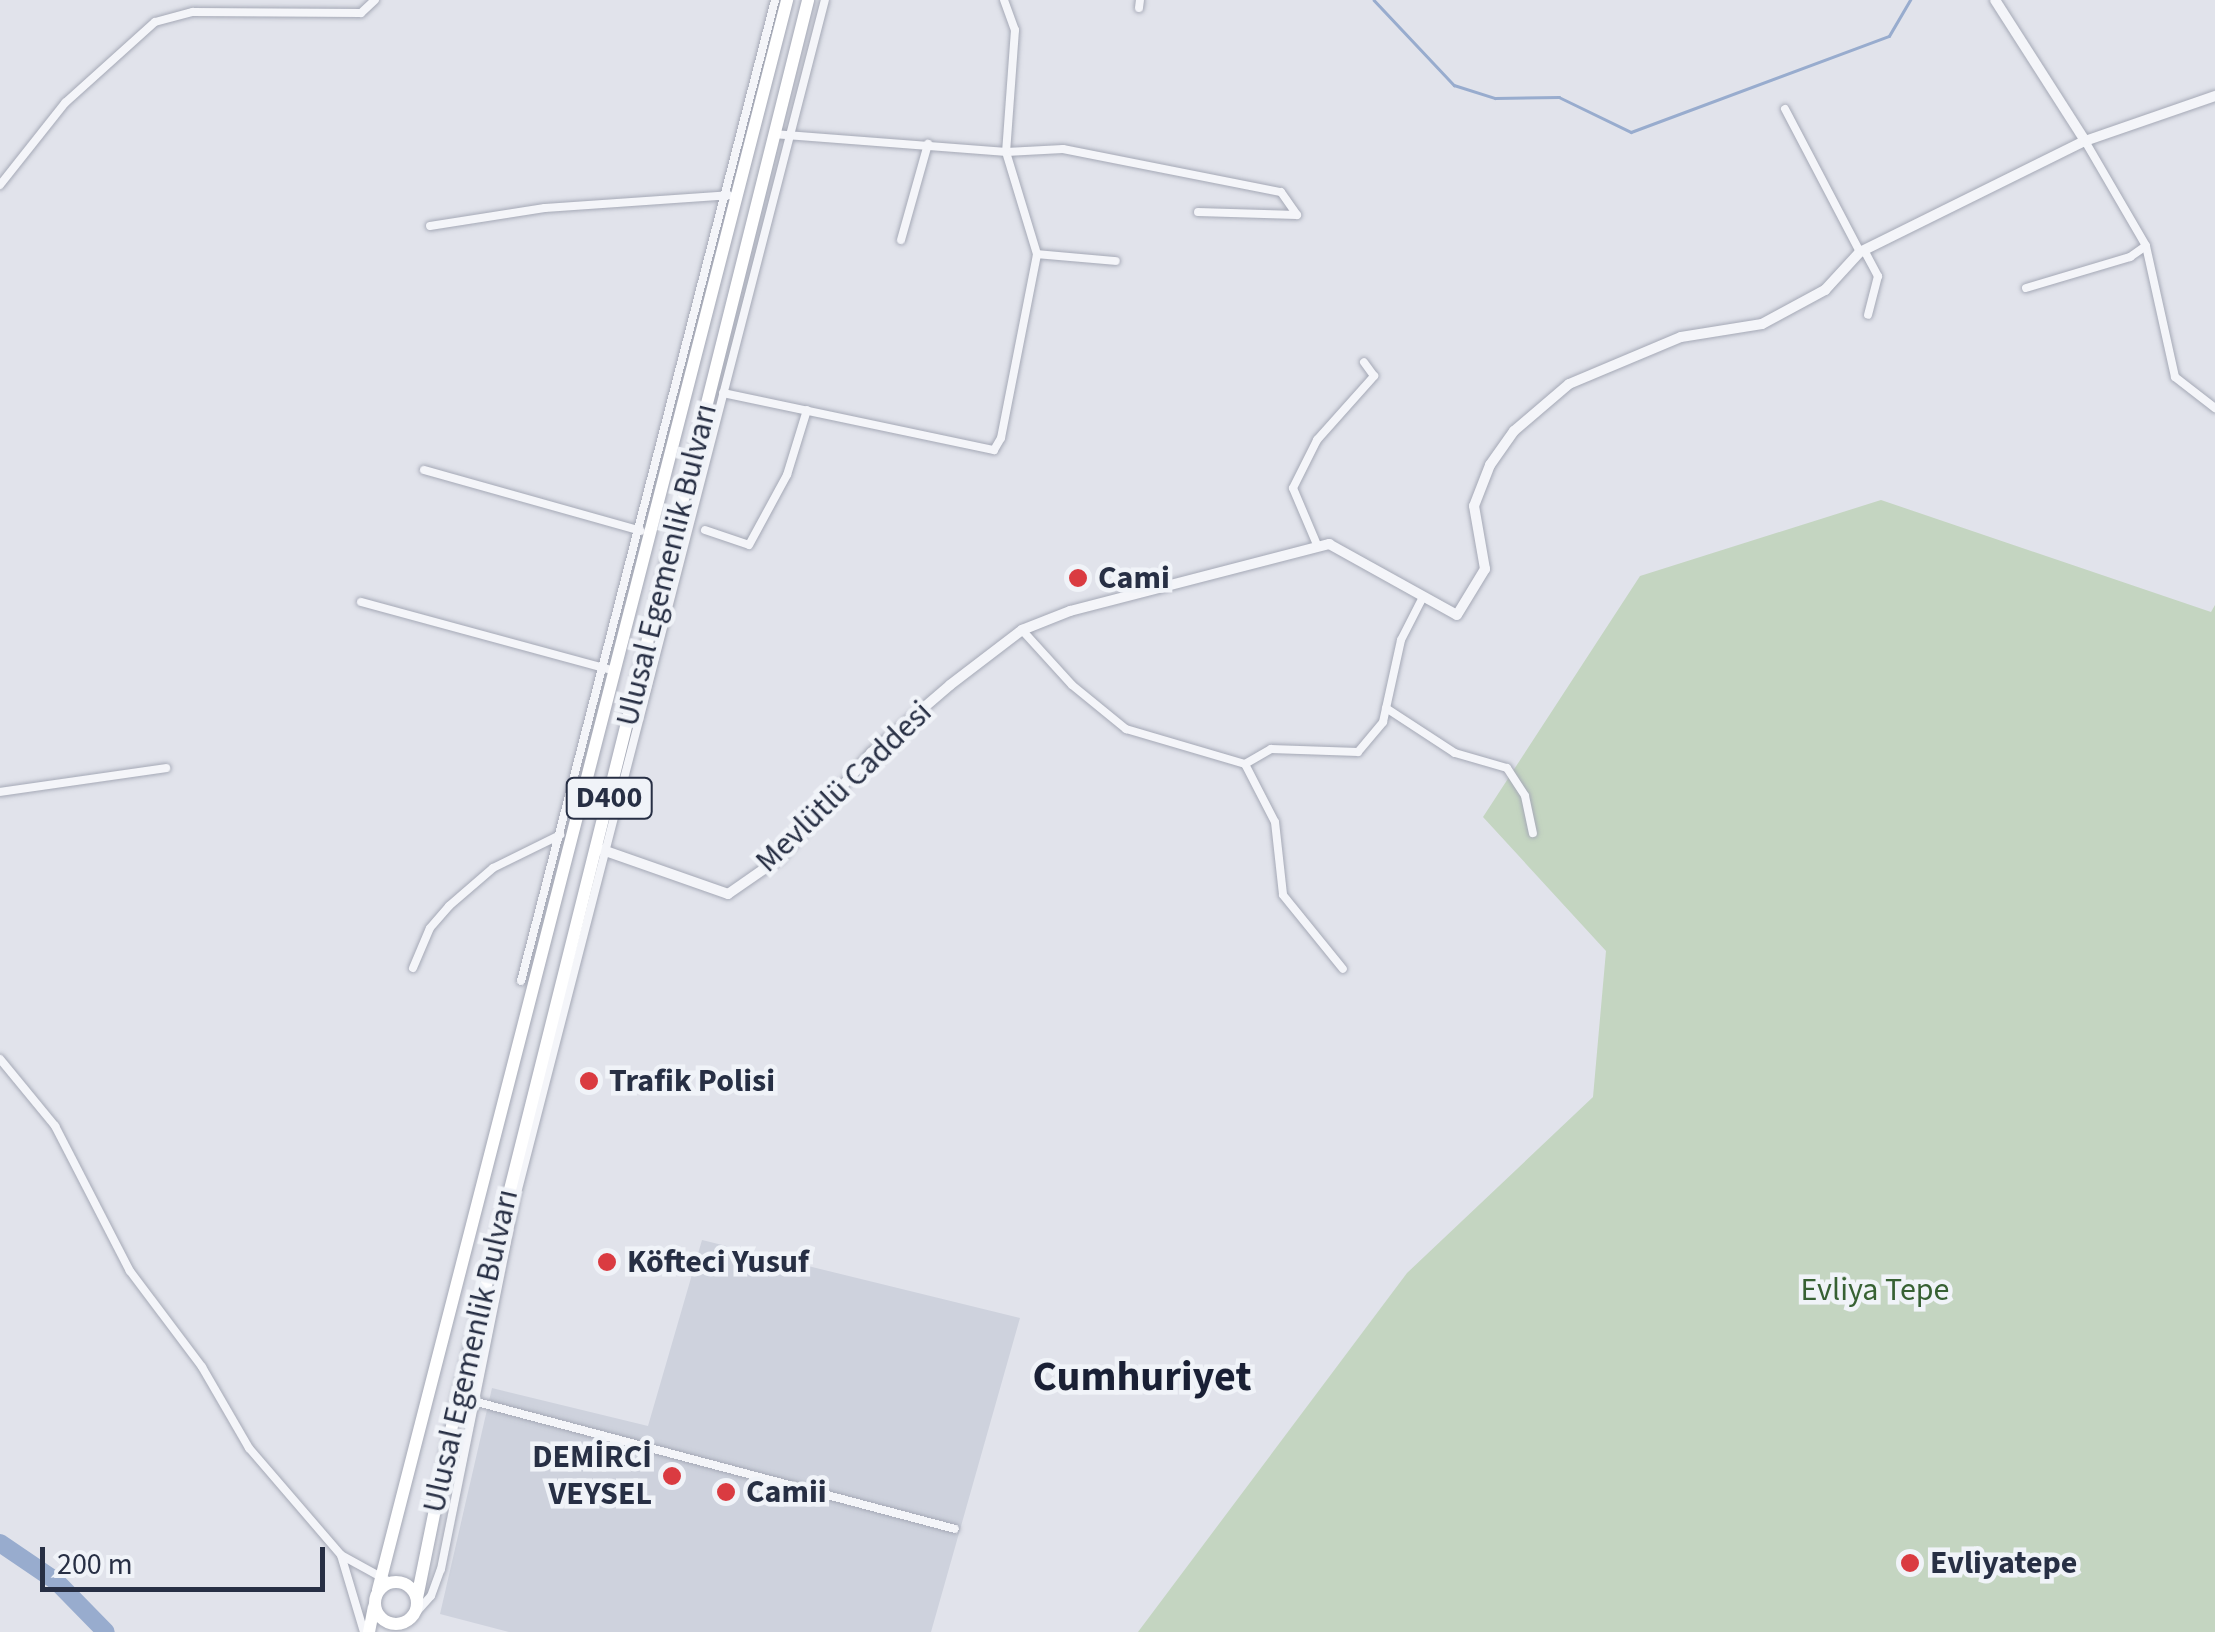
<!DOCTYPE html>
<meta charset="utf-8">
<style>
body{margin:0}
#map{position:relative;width:2215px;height:1632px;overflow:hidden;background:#e1e3eb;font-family:"Source Sans 3",sans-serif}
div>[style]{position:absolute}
.built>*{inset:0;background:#ced2dd}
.green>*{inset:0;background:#c4d5c1}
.stream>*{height:2.5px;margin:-1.25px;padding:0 1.25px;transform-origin:1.25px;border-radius:1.25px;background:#98acce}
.river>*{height:18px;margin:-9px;padding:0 9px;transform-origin:9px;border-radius:9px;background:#98acce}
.roads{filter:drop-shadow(0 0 2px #a5a9b6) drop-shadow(0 0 2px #a5a9b6)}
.minor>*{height:8px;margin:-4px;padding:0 4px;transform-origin:4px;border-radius:4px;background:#f4f5f9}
.tertiary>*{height:10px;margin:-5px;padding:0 5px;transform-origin:5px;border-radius:5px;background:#f4f5f9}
.trunk>*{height:12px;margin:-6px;padding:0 6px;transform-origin:6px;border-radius:6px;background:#fff}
.trunk>.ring{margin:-6px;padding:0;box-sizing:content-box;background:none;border:12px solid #fff;border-radius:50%}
.dots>*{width:28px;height:28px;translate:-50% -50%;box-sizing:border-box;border:5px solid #f0f3f8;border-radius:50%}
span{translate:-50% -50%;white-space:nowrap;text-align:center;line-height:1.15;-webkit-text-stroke:9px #f0f3f8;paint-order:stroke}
.shield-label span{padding:2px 8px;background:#f0f3f8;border:2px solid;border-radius:8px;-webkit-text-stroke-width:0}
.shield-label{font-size:30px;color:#272f44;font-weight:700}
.street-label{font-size:32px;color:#272f44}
.poi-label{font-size:32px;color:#272f44;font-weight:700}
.left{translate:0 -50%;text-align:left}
.right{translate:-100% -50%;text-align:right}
.park-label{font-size:32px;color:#376133}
.district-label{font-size:42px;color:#1a2035;font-weight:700}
.scale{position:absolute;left:40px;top:1547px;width:285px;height:45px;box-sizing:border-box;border:5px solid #272f44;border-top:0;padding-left:12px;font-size:30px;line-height:35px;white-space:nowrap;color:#272f44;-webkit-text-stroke:8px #f0f3f8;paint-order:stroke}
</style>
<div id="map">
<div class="built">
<div style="clip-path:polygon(702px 1240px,1020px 1318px,931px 1632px,509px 1632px,440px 1614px,492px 1388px,648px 1426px)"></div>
</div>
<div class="green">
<div style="clip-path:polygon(1881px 500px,2211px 612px,2215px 605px,2215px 1632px,1138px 1632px,1407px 1273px,1593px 1097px,1606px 951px,1483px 817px,1640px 576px)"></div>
</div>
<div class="stream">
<div style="left:1374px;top:0;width:117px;rotate:46.7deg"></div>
<div style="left:1454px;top:85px;width:43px;rotate:17.6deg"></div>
<div style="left:1495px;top:98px;width:64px;rotate:-0.9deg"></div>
<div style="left:1559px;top:97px;width:80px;rotate:25.9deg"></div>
<div style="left:1631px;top:132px;width:275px;rotate:-20.4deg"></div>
<div style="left:1889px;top:36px;width:42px;rotate:-59.7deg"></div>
</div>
<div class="river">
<div style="left:0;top:1543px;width:68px;rotate:34.2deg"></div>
<div style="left:56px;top:1581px;width:71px;rotate:45.6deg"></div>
</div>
<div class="roads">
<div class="minor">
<div style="left:1004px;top:0;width:32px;rotate:70deg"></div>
<div style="left:1015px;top:30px;width:122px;rotate:94.2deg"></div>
<div style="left:1006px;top:152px;width:57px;rotate:-3deg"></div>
<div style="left:1063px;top:149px;width:222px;rotate:11.2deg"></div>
<div style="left:1281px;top:192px;width:28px;rotate:55deg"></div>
<div style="left:1139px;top:8px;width:8px;rotate:-83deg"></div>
<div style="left:1785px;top:109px;width:161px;rotate:62.3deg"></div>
<div style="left:2085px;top:141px;width:121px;rotate:59.8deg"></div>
<div style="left:2146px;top:246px;width:134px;rotate:77.5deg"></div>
<div style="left:2175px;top:377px;width:51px;rotate:37.8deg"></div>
<div style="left:0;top:185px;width:105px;rotate:-51.6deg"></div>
<div style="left:65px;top:103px;width:121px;rotate:-42deg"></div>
<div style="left:155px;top:22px;width:39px;rotate:-15deg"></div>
<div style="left:193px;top:12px;width:168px;rotate:0.3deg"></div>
<div style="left:361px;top:13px;width:19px;rotate:-43deg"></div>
<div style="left:1198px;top:212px;width:99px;rotate:1.7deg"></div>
<div style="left:430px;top:226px;width:116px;rotate:-8.9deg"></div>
<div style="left:545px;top:208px;width:184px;rotate:-4deg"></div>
<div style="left:901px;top:240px;width:100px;rotate:-74.3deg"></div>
<div style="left:1864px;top:250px;width:30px;rotate:62deg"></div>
<div style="left:1878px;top:276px;width:40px;rotate:104.4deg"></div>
<div style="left:1037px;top:254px;width:79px;rotate:5.1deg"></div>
<div style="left:2026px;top:288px;width:109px;rotate:-16.6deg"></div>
<div style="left:2130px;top:257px;width:19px;rotate:-35deg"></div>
<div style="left:723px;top:393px;width:277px;rotate:11.9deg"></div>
<div style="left:994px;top:450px;width:14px;rotate:-60deg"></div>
<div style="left:1001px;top:438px;width:187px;rotate:-78.9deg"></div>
<div style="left:1037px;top:254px;width:107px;rotate:-106.9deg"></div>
<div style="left:1006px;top:152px;width:233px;rotate:-175.6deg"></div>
<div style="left:424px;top:470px;width:225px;rotate:15.7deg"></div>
<div style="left:705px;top:530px;width:46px;rotate:18.8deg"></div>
<div style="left:749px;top:545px;width:80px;rotate:-61.5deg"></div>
<div style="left:787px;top:475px;width:68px;rotate:-72.9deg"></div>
<div style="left:1318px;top:547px;width:64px;rotate:-113deg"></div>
<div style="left:1293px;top:488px;width:54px;rotate:-63.4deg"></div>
<div style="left:1317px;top:440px;width:86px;rotate:-48.3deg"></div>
<div style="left:1374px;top:376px;width:17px;rotate:-126deg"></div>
<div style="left:361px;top:602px;width:256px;rotate:15.2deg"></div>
<div style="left:1022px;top:630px;width:74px;rotate:47.7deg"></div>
<div style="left:1072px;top:685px;width:70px;rotate:39.2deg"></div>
<div style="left:1126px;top:729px;width:124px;rotate:16.4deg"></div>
<div style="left:1245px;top:764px;width:65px;rotate:62.7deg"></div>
<div style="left:1275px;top:822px;width:73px;rotate:83.7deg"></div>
<div style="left:1283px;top:895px;width:95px;rotate:51deg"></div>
<div style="left:1386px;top:708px;width:82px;rotate:33.1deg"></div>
<div style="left:1455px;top:753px;width:54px;rotate:16.1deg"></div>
<div style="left:1507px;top:768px;width:33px;rotate:57deg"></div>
<div style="left:1525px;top:796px;width:38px;rotate:78deg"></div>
<div style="left:1245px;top:764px;width:30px;rotate:-30deg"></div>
<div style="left:1271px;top:749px;width:87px;rotate:2deg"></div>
<div style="left:1358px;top:752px;width:39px;rotate:-50deg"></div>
<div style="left:1383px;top:722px;width:84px;rotate:-77.6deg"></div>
<div style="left:1401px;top:640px;width:46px;rotate:-62.9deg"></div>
<div style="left:0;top:792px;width:168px;rotate:-8.2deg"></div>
<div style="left:413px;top:968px;width:43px;rotate:-67deg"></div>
<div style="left:430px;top:928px;width:29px;rotate:-49deg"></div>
<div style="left:449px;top:906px;width:58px;rotate:-40.8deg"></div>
<div style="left:493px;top:868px;width:75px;rotate:-26.2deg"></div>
<div style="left:521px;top:981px;width:1013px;rotate:-75.48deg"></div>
<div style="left:0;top:1059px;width:87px;rotate:50.6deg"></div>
<div style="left:55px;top:1126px;width:163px;rotate:62.7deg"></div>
<div style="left:130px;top:1271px;width:120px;rotate:53.1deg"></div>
<div style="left:202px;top:1367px;width:94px;rotate:59.9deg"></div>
<div style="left:249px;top:1448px;width:141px;rotate:49.3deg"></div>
<div style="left:341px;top:1555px;width:56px;rotate:28.9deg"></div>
<div style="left:458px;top:1397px;width:514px;rotate:14.87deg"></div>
<div style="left:341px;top:1555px;width:80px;rotate:73.4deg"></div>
<div style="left:412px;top:1617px;width:28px;rotate:-48deg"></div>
<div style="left:431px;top:1596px;width:29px;rotate:-70deg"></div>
<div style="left:441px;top:1569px;width:375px;rotate:-78.6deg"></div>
<div style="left:515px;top:1201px;width:1240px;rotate:-75.53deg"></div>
</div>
<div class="tertiary">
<div style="left:1995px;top:0;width:167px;rotate:57.4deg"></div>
<div style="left:597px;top:848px;width:139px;rotate:19.3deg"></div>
<div style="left:728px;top:894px;width:63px;rotate:-34.7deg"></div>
<div style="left:780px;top:858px;width:139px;rotate:-49.1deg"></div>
<div style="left:871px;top:753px;width:104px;rotate:-40.7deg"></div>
<div style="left:950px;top:685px;width:91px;rotate:-37.4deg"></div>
<div style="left:1022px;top:630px;width:52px;rotate:-21.6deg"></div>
<div style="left:1070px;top:611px;width:268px;rotate:-14.5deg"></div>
<div style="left:1329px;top:544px;width:146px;rotate:29deg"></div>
<div style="left:1457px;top:615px;width:54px;rotate:-58.7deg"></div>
<div style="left:1485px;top:569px;width:64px;rotate:-99.9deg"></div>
<div style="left:1474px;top:506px;width:44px;rotate:-68.7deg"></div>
<div style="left:1490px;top:465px;width:42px;rotate:-54.8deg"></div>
<div style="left:1514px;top:431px;width:72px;rotate:-40.5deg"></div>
<div style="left:1569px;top:384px;width:121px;rotate:-22.8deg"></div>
<div style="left:1681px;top:337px;width:82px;rotate:-9.1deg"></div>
<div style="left:1762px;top:324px;width:72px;rotate:-28.4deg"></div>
<div style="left:1825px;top:290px;width:52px;rotate:-47.4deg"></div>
<div style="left:1860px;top:252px;width:251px;rotate:-26.3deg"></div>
<div style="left:2085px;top:141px;width:138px;rotate:-19.1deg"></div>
</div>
<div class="trunk">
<div class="ring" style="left:375px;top:1582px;width:30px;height:30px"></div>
<div style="left:378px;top:1590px;width:1642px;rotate:-75.57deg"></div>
<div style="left:417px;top:1598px;width:205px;rotate:-78.5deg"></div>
<div style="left:458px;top:1397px;width:1440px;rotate:-75.93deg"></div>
<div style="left:369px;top:1632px;width:25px;rotate:-79deg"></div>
</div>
</div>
<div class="dots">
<div style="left:1078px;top:578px;background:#da3b41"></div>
<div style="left:589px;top:1081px;background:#da3b41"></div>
<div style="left:607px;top:1262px;background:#da3b41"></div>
<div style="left:672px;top:1476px;background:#da3b41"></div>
<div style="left:726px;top:1492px;background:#da3b41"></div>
<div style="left:1910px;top:1563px;background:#da3b41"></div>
</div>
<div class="shield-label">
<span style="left:609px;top:798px">D400</span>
</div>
<div class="street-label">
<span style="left:667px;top:565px;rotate:-76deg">Ulusal Egemenlik Bulvarı</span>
<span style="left:844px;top:787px;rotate:-44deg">Mevlütlü Caddesi</span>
<span style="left:471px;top:1351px;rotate:-77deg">Ulusal Egemenlik Bulvarı</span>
</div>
<div class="poi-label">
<span class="left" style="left:1098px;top:578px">Cami</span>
<span class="left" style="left:609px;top:1081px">Trafik Polisi</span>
<span class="left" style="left:627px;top:1262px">Köfteci Yusuf</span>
<span class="right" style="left:652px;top:1476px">DEMİRCİ<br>VEYSEL</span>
<span class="left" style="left:746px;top:1492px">Camii</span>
<span class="left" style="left:1930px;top:1563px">Evliyatepe</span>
</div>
<div class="park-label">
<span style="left:1875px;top:1290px">Evliya Tepe</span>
</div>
<div class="district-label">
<span style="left:1142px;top:1377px">Cumhuriyet</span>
</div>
<div class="scale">200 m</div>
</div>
